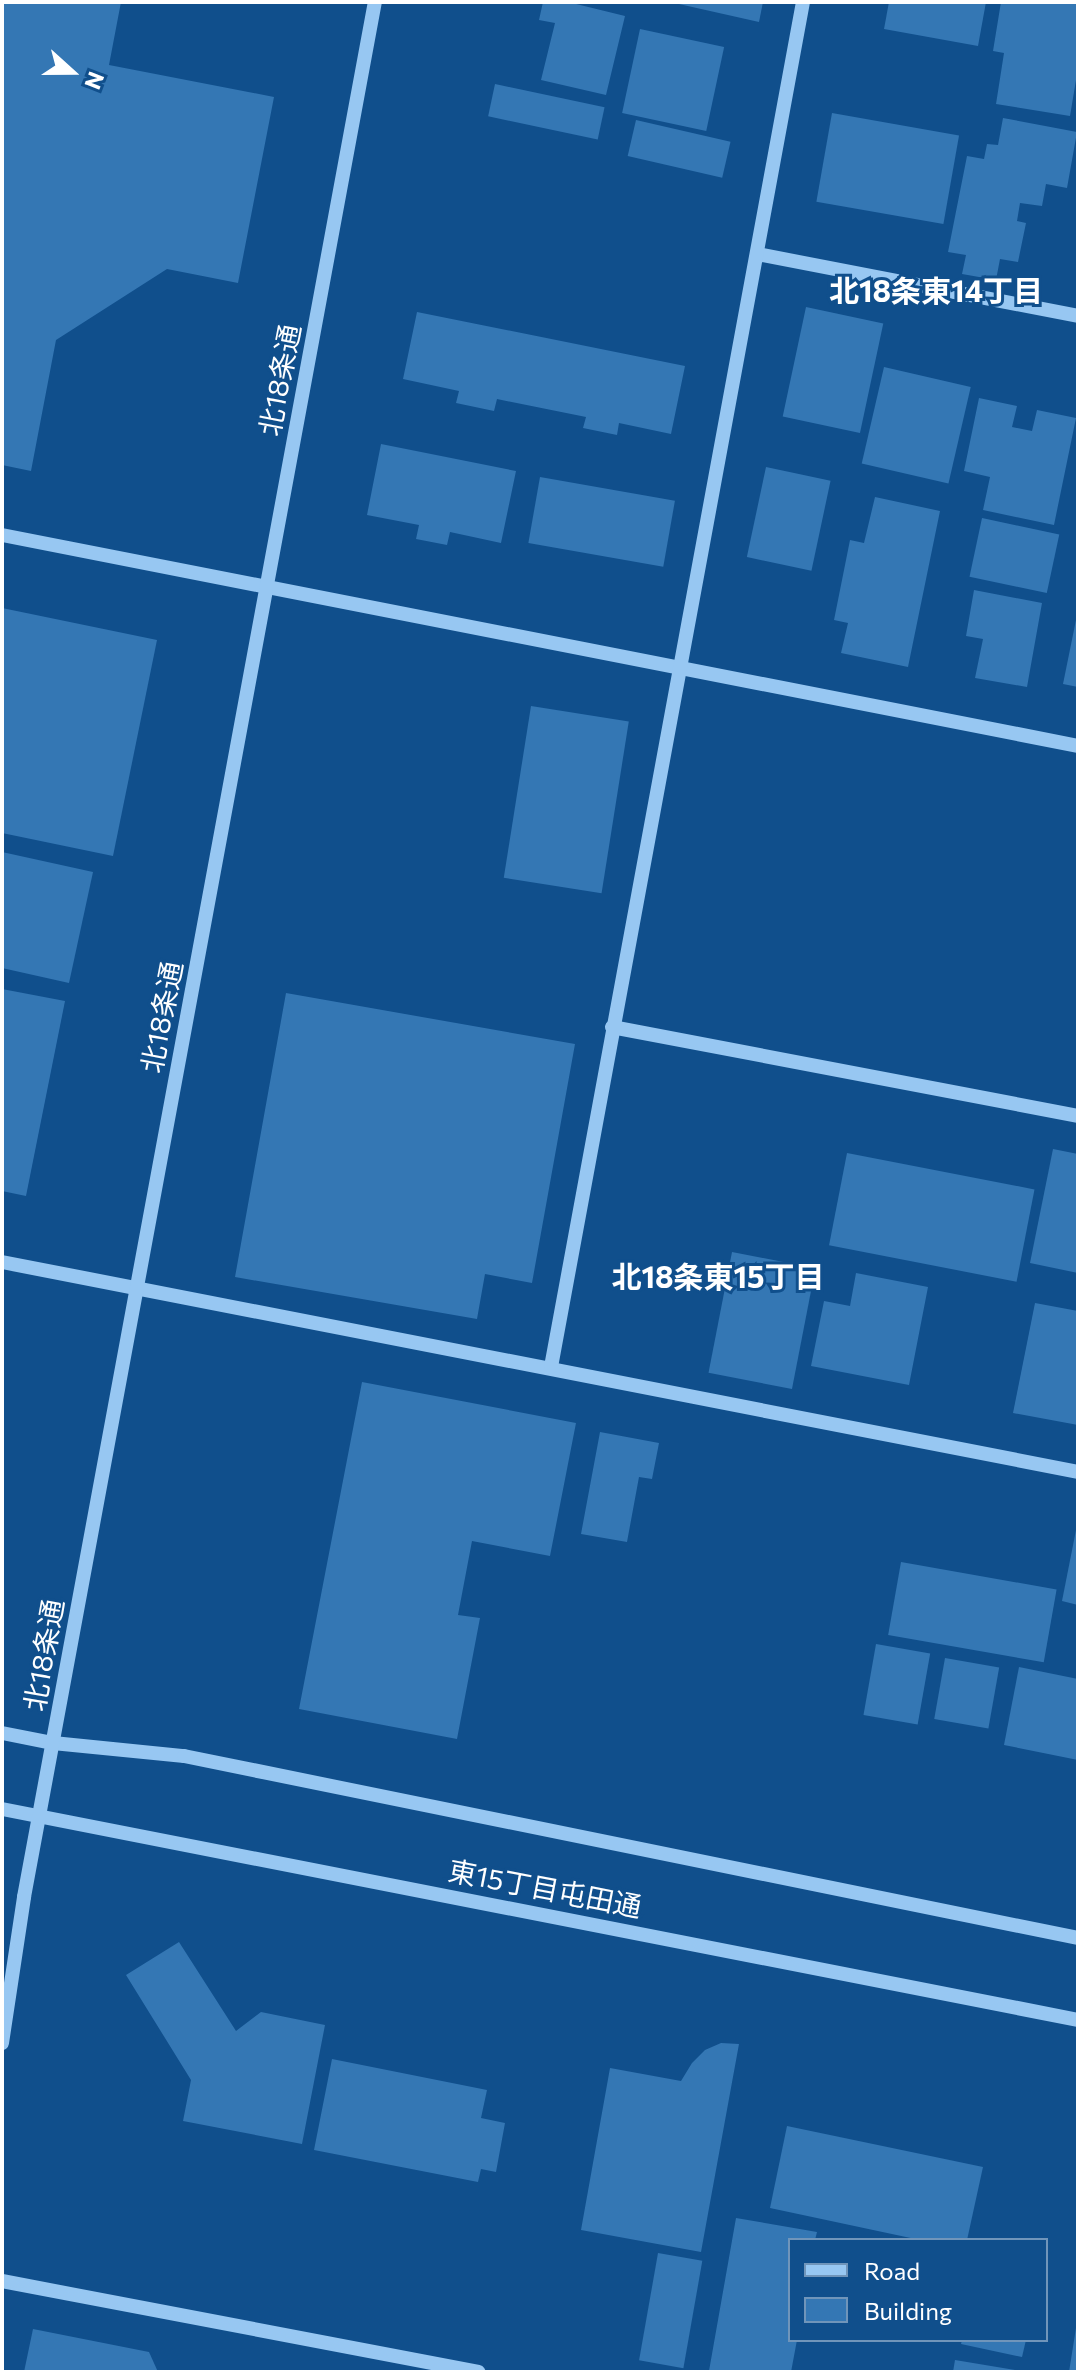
<!DOCTYPE html>
<meta charset="utf-8">
<style>
body{margin:0}
#map{position:relative;width:1080px;height:2374px;overflow:hidden;background:#104f8c;font-family:Commissioner,"Noto Sans JP",sans-serif}
div>[style]{position:absolute}
.building>*{inset:0;background:#3477b4;transform-origin:0 0}
.minor>*{height:14px;margin:-7px;padding:0 7px;transform-origin:7px;border-radius:7px;background:#97c7f2}
span{translate:-50% -50%;white-space:nowrap;text-align:center;line-height:1.15;-webkit-text-stroke:6px #104f8c;paint-order:stroke}
.street-label{font-size:28px;color:#fff}
.neighbourhood-label{font-size:30px;color:#fff;font-weight:700}
.frame{position:absolute;inset:0;border:4px solid #fff;pointer-events:none}
.legend{position:absolute;left:788px;top:2238px;width:260px;height:104px;box-sizing:border-box;background:#104f8c;border:2px solid #7095ba;margin:0;padding:10px 14px;list-style:none;font-size:24px;color:#fff}
.legend li{display:flex;align-items:center;gap:16px;height:40px}
.legend b{width:40px;border:2px solid #7095ba}
.north{position:absolute;left:32px;top:32px;width:80px;height:80px;-webkit-text-stroke:6px #104f8c;paint-order:stroke;rotate:111deg;font-size:22px;font-weight:700;line-height:32px;text-align:center;color:#fff}
.north::after{content:'';display:block;margin:auto;width:28px;height:36px;background:#fff;clip-path:polygon(50% 0,100% 100%,50% 72%,0 100%)}
</style>
<div id="map">
<div class="building">
<div style="clip-path:polygon(2px 2px,121px 2px,109px 65px,274px 97px,238px 283px,167px 269px,56px 340px,31px 471px,2px 465px)"></div>
<div style="clip-path:polygon(543px 2px,568px 2px,625px 16px,606px 95px,541px 80px,555px 23px,539px 20px)"></div>
<div style="clip-path:polygon(670px 2px,763px 2px,759px 22px)"></div>
<div style="clip-path:polygon(889px 2px,986px 2px,978px 46px,884px 29px)"></div>
<div style="clip-path:polygon(1001px 2px,1078px 2px,1078px 68px,1070px 116px,996px 104px,1004px 53px,993px 51px)"></div>
<div style="left:640px;top:29px;width:86px;height:86px;rotate:12deg"></div>
<div style="left:495px;top:84px;width:112px;height:33px;rotate:12deg"></div>
<div style="left:832px;top:113px;width:129px;height:90px;rotate:10deg"></div>
<div style="clip-path:polygon(1003px 118px,1077px 132px,1067px 188px,1046px 184px,1042px 206px,1020px 203px,1017px 221px,1026px 223px,1018px 262px,1000px 259px,996px 280px,962px 274px,966px 255px,948px 252px,967px 156px,984px 159px,987px 144px,998px 145px)"></div>
<div style="left:636px;top:120px;width:97px;height:37px;rotate:13deg"></div>
<div style="left:806px;top:307px;width:79px;height:112px;rotate:12deg"></div>
<div style="clip-path:polygon(417px 312px,685px 366px,671px 434px,619px 423px,617px 435px,583px 428px,586px 417px,497px 399px,494px 411px,456px 403px,459px 391px,403px 379px)"></div>
<div style="left:884px;top:367px;width:89px;height:99px;rotate:13deg"></div>
<div style="clip-path:polygon(979px 398px,1017px 406px,1012px 427px,1032px 431px,1037px 410px,1076px 418px,1054px 525px,983px 510px,990px 477px,964px 471px)"></div>
<div style="clip-path:polygon(381px 444px,516px 471px,501px 543px,450px 532px,447px 545px,416px 539px,419px 525px,367px 515px)"></div>
<div style="left:766px;top:467px;width:66px;height:92px;rotate:12deg"></div>
<div style="left:540px;top:477px;width:137px;height:67px;rotate:10deg"></div>
<div style="clip-path:polygon(875px 497px,940px 511px,908px 667px,841px 653px,848px 623px,834px 620px,850px 540px,864px 543px)"></div>
<div style="left:982px;top:518px;width:79px;height:60px;rotate:12deg"></div>
<div style="clip-path:polygon(974px 590px,1042px 603px,1027px 687px,975px 678px,983px 639px,966px 636px)"></div>
<div style="clip-path:polygon(2px 608px,157px 640px,113px 856px,2px 833px)"></div>
<div style="clip-path:polygon(1077px 615px,1078px 616px,1078px 687px,1063px 684px)"></div>
<div style="left:531px;top:706px;width:99px;height:174px;rotate:9deg"></div>
<div style="clip-path:polygon(2px 852px,93px 872px,69px 983px,2px 968px)"></div>
<div style="clip-path:polygon(2px 989px,65px 1001px,26px 1196px,2px 1191px)"></div>
<div style="clip-path:polygon(286px 993px,575px 1044px,532px 1283px,485px 1274px,477px 1319px,235px 1277px)"></div>
<div style="clip-path:polygon(1053px 1149px,1078px 1154px,1078px 1273px,1030px 1263px)"></div>
<div style="left:847px;top:1153px;width:191px;height:94px;rotate:11deg"></div>
<div style="left:732px;top:1252px;width:85px;height:123px;rotate:11deg"></div>
<div style="clip-path:polygon(856px 1273px,928px 1287px,909px 1385px,811px 1366px,824px 1301px,850px 1306px)"></div>
<div style="clip-path:polygon(1035px 1303px,1078px 1311px,1078px 1425px,1013px 1413px)"></div>
<div style="clip-path:polygon(362px 1382px,576px 1423px,550px 1556px,472px 1541px,458px 1615px,480px 1618px,457px 1739px,299px 1709px)"></div>
<div style="clip-path:polygon(600px 1432px,659px 1443px,652px 1479px,639px 1477px,627px 1542px,581px 1534px)"></div>
<div style="clip-path:polygon(1077px 1525px,1078px 1525px,1078px 1605px,1062px 1601px)"></div>
<div style="left:901px;top:1562px;width:158px;height:74px;rotate:10deg"></div>
<div style="left:876px;top:1644px;width:55px;height:72px;rotate:10deg"></div>
<div style="left:945px;top:1658px;width:55px;height:62px;rotate:10deg"></div>
<div style="clip-path:polygon(1019px 1667px,1078px 1679px,1078px 1760px,1004px 1745px)"></div>
<div style="clip-path:polygon(179px 1942px,236px 2031px,261px 2012px,325px 2025px,302px 2144px,183px 2121px,191px 2080px,126px 1975px)"></div>
<div style="clip-path:polygon(721px 2043px,739px 2044px,701px 2252px,581px 2230px,610px 2068px,681px 2081px,692px 2063px,705px 2050px)"></div>
<div style="clip-path:polygon(332px 2059px,487px 2090px,481px 2118px,505px 2123px,496px 2172px,481px 2169px,478px 2182px,314px 2150px)"></div>
<div style="clip-path:polygon(787px 2126px,983px 2167px,967px 2240px,920px 2240px,770px 2208px)"></div>
<div style="clip-path:polygon(736px 2218px,817px 2232px,815px 2240px,790px 2240px,790px 2340px,797px 2340px,791px 2372px,709px 2371px)"></div>
<div style="left:658px;top:2253px;width:45px;height:109px;rotate:10deg"></div>
<div style="clip-path:polygon(1076px 2328px,1078px 2372px,1069px 2372px)"></div>
<div style="clip-path:polygon(33px 2329px,149px 2352px,158px 2372px,24px 2372px)"></div>
<div style="clip-path:polygon(962px 2340px,1026px 2340px,1022px 2357px,961px 2344px)"></div>
<div style="clip-path:polygon(955px 2360px,1015px 2370px,1015px 2372px,953px 2372px)"></div>
</div>
<div class="minor">
<div style="left:757px;top:254px;width:327px;rotate:10.9deg"></div>
<div style="left:2px;top:535px;width:1096px;rotate:11.09deg"></div>
<div style="left:612px;top:1027px;width:474px;rotate:10.8deg"></div>
<div style="left:2px;top:1262px;width:1096px;rotate:11.04deg"></div>
<div style="left:551px;top:1367px;width:1388px;rotate:-79.54deg"></div>
<div style="left:2px;top:1733px;width:52px;rotate:11.1deg"></div>
<div style="left:53px;top:1743px;width:132px;rotate:5.7deg"></div>
<div style="left:184px;top:1756px;width:912px;rotate:11.51deg"></div>
<div style="left:2px;top:1809px;width:1096px;rotate:11.09deg"></div>
<div style="left:2px;top:2043px;width:148px;rotate:-81.4deg"></div>
<div style="left:24px;top:1897px;width:1927px;rotate:-79.51deg"></div>
<div style="left:2px;top:2281px;width:485px;rotate:10.8deg"></div>
</div>
<div class="street-label">
<span style="left:279px;top:380px;rotate:-79deg">北18条通</span>
<span style="left:161px;top:1017px;rotate:-79deg">北18条通</span>
<span style="left:43px;top:1655px;rotate:-80deg">北18条通</span>
<span style="left:545px;top:1888px;rotate:11deg">東15丁目屯田通</span>
</div>
<div class="neighbourhood-label">
<span style="left:936px;top:290px">北18条東14丁目</span>
<span style="left:718px;top:1276px">北18条東15丁目</span>
</div>
<div class="frame"></div>
<ul class="legend">
<li><b style="height:10px;background:#97c7f2"></b>Road</li>
<li><b style="height:22px;background:#3477b4"></b>Building</li>
</ul>
<div class="north">N</div>
</div>
